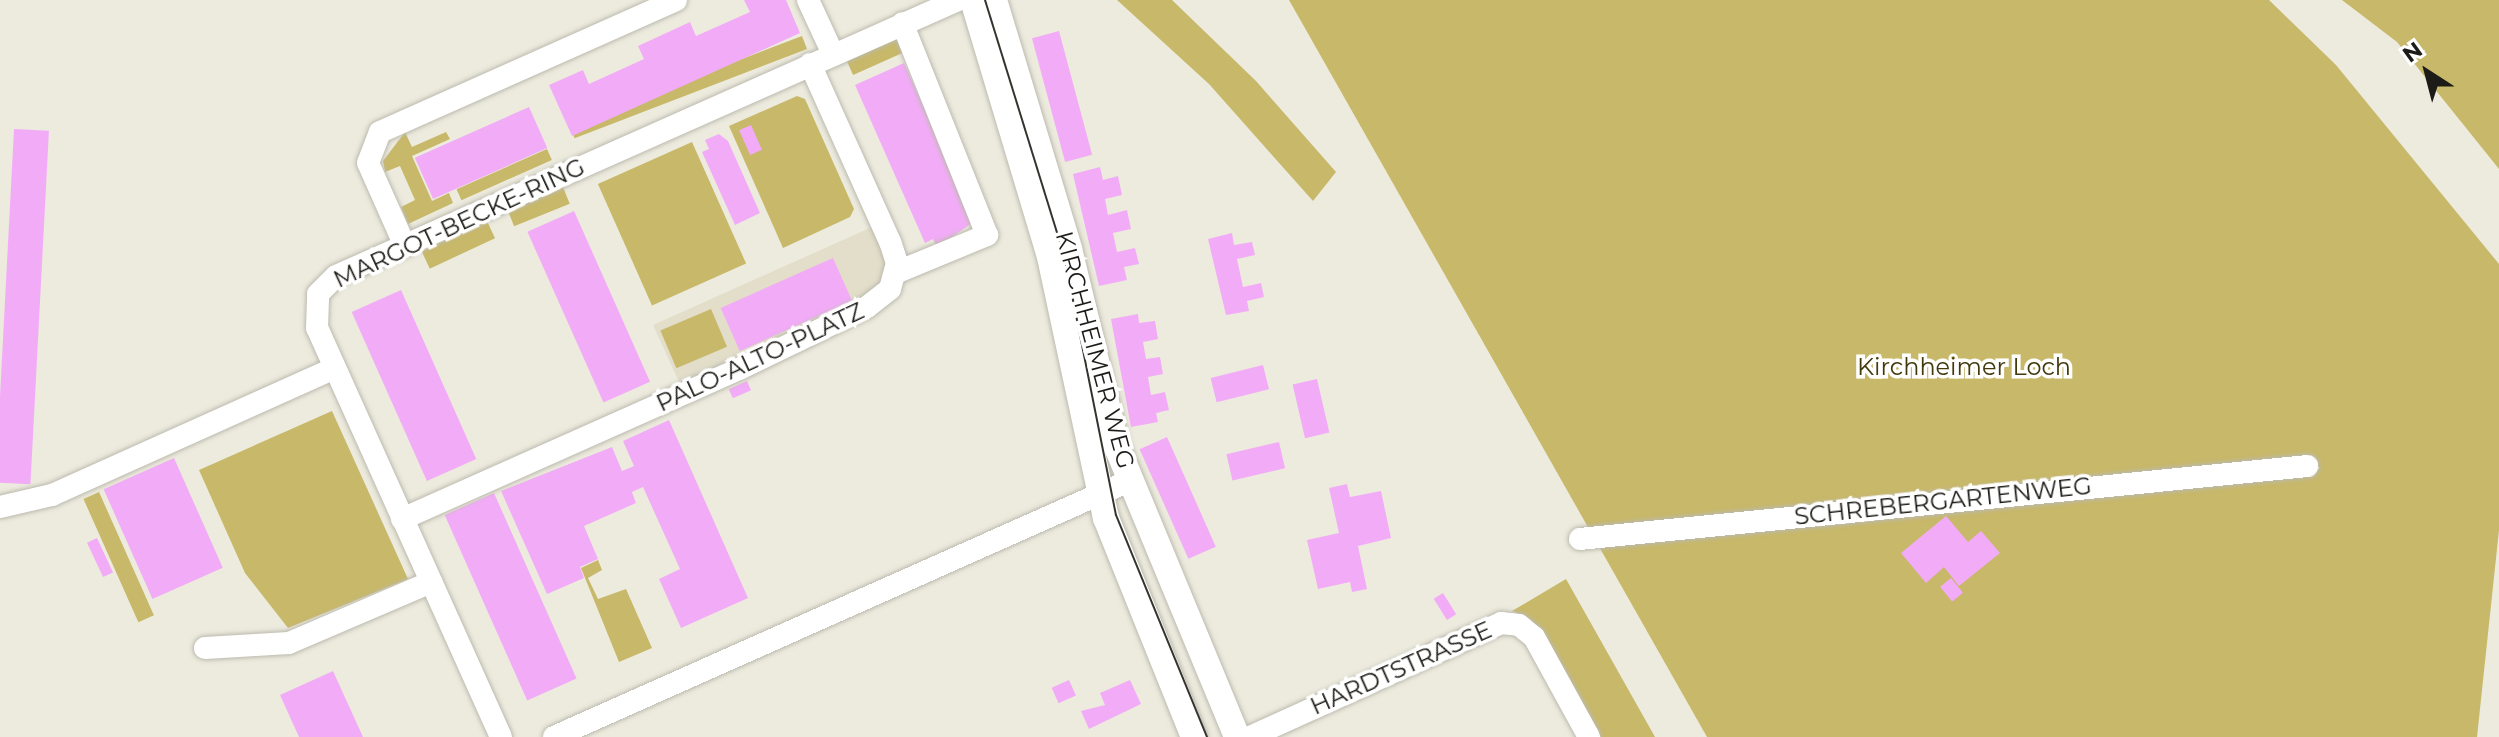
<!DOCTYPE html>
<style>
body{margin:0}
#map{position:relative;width:2499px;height:737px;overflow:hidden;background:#edebde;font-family:Montserrat,sans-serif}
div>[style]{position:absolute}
.built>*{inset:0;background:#e2deca}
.green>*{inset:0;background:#c8b869;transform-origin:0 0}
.building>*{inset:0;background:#f2acf7;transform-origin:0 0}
.roads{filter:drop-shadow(0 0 2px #bcbaae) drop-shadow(0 0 2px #bcbaae)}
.minor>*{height:22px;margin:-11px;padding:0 11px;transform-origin:11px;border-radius:11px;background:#fff}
.tertiary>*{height:26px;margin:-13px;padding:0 13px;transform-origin:13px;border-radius:13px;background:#fff}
.tram>*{height:2px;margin:-1px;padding:0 1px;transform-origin:1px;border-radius:1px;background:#34332e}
span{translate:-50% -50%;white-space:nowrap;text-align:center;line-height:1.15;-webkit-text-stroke:7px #fff;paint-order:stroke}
.street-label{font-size:24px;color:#1c1b17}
.park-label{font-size:24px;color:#42390c}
.north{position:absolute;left:2387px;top:32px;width:80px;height:80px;-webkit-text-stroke:6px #fff;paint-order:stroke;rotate:324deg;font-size:22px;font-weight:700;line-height:32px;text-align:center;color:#1c1b17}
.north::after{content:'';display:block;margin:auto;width:28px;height:36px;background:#1c1b17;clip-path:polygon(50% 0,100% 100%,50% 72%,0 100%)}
</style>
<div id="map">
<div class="built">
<div style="clip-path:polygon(872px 227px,887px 260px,886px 288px,680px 384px,653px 325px)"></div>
</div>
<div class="green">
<div style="clip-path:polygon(1117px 0,1172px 0,1256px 81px,1336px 172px,1313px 201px,1209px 84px)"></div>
<div style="clip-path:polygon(1289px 0,2269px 0,2336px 65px,2499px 264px,2499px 530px,2477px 737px,1707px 737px)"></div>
<div style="clip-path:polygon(2342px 0,2499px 0,2499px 169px,2397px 42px)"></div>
<div style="left:901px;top:35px;width:17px;height:60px;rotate:66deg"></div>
<div style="left:802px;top:36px;width:14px;height:249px;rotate:69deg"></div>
<div style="clip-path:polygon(797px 96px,805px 99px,854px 209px,850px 217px,783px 248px,729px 126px)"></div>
<div style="clip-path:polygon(405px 132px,412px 147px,446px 132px,450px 139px,412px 156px,432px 201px,449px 193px,453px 203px,408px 224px,401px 207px,415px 200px,400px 166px,385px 172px,383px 161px)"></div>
<div style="left:692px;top:142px;width:133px;height:103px;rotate:66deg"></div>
<div style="left:547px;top:149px;width:12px;height:99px;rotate:66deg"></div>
<div style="left:563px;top:187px;width:18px;height:60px;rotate:68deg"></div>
<div style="left:487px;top:221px;width:19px;height:72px;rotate:65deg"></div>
<div style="left:711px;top:309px;width:41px;height:55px;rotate:67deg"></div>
<div style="clip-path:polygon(332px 411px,408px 579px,288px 628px,245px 573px,199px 470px)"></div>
<div style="left:99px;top:492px;width:135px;height:17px;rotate:66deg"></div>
<div style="clip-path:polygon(598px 560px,602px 570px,588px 578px,598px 599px,626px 589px,652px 648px,619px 662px,581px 568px)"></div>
<div style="clip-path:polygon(1566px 579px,1655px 737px,1601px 737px,1544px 636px,1529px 618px,1512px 611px)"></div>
</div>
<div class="building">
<div style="clip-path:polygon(744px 0,786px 0,800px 33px,572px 136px,549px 85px,583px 70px,589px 84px,644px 59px,638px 46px,690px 22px,696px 36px,750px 12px)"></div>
<div style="left:1059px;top:31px;width:128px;height:28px;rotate:75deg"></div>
<div style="clip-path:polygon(904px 63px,975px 221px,937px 247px,933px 239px,925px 243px,855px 85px)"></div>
<div style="left:529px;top:107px;width:45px;height:125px;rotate:66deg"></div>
<div style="left:751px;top:125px;width:27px;height:13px;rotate:66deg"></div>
<div style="left:14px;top:129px;width:35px;height:354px;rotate:3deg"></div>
<div style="clip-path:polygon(719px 134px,728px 141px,760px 213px,735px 225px,702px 152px,709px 149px,705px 140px)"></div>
<div style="clip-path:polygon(1100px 167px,1103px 180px,1118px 176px,1122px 195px,1105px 199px,1108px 215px,1127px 210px,1131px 229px,1113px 233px,1117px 252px,1135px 248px,1139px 264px,1124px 267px,1127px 280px,1099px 286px,1073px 174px)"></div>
<div style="left:574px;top:211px;width:187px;height:51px;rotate:66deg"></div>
<div style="clip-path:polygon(1232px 233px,1234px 245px,1252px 242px,1255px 255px,1237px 259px,1243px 287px,1261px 283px,1264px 297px,1247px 301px,1249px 311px,1226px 315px,1208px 239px)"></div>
<div style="left:833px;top:258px;width:47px;height:123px;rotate:66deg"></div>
<div style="left:401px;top:290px;width:185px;height:54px;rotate:66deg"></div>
<div style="clip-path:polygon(1138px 314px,1139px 323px,1155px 321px,1158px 339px,1143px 342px,1146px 359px,1160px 357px,1163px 374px,1148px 377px,1151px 395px,1165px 392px,1169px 410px,1156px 413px,1158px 422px,1131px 427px,1111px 319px)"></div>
<div style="left:1263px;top:365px;width:25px;height:54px;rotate:76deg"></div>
<div style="left:1317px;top:379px;width:55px;height:25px;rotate:77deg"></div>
<div style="left:747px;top:381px;width:10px;height:20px;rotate:66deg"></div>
<div style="clip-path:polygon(669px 420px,748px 598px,681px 628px,659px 579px,680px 569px,643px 487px,632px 492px,636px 503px,584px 526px,598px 559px,580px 567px,584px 578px,547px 594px,501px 491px,612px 447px,622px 471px,627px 469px,634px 466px,623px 441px)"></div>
<div style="left:1167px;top:437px;width:120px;height:30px;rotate:66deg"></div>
<div style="left:1279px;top:442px;width:27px;height:54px;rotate:77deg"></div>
<div style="left:174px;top:458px;width:120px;height:77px;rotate:66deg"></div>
<div style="clip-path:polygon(1347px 484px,1350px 497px,1381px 491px,1391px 538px,1358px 546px,1367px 589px,1352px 592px,1350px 582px,1318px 589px,1307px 540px,1339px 533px,1329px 488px)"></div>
<div style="left:494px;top:493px;width:203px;height:54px;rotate:66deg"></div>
<div style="clip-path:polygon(1946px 516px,1968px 542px,1981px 531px,2000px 553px,1959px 586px,1944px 567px,1926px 583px,1901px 553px)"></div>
<div style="left:97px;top:538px;width:38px;height:11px;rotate:65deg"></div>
<div style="left:1951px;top:578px;width:19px;height:14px;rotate:51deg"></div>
<div style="left:1443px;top:593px;width:25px;height:11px;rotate:58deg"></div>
<div style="clip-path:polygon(333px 671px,363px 737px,299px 737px,280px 695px)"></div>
<div style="left:1069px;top:680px;width:17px;height:19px;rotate:66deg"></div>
<div style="clip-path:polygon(1130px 680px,1141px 704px,1089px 729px,1081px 711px,1105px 705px,1100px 693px)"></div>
</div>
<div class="roads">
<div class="minor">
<div style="left:808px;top:0;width:60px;rotate:65.2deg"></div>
<div style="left:405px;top:246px;width:91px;rotate:-114deg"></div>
<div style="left:368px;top:163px;width:33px;rotate:-69deg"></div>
<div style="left:380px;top:132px;width:324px;rotate:-24deg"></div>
<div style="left:895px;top:273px;width:100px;rotate:-22.4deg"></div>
<div style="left:987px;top:235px;width:228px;rotate:-111.8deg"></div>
<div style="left:0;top:507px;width:53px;rotate:-13deg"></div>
<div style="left:52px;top:495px;width:310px;rotate:-24.2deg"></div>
<div style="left:402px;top:519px;width:369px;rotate:-24deg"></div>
<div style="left:739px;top:369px;width:142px;rotate:-25.8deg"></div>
<div style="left:867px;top:307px;width:29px;rotate:-38deg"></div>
<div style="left:890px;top:289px;width:27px;rotate:-75deg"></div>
<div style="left:897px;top:263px;width:22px;rotate:-108deg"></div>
<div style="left:890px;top:242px;width:195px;rotate:-114.2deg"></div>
<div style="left:1580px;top:539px;width:731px;rotate:-5.73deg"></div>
<div style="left:205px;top:648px;width:84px;rotate:-3.4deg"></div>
<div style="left:289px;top:643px;width:155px;rotate:-23.2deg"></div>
<div style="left:501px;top:737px;width:448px;rotate:-114.2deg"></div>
<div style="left:317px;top:328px;width:34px;rotate:-88deg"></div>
<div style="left:318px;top:294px;width:25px;rotate:-45deg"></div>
<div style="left:336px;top:276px;width:680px;rotate:-23.93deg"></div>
<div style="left:554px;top:737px;width:629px;rotate:-24deg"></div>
<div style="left:1250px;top:737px;width:276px;rotate:-24.4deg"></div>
<div style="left:1501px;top:623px;width:18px;rotate:6deg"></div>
<div style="left:1519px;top:625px;width:19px;rotate:39deg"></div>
<div style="left:1534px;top:637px;width:114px;rotate:61.2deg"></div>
</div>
<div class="tertiary">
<div style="left:973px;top:0;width:268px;rotate:73.3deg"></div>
<div style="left:1050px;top:257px;width:267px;rotate:77.9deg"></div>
<div style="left:1106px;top:518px;width:236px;rotate:68.1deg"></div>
<div style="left:994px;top:0;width:260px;rotate:73.2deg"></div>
<div style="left:1069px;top:249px;width:204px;rotate:76.4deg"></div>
<div style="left:1117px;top:447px;width:314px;rotate:67.5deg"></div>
</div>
</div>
<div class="tram">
<div style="left:985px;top:0;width:267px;rotate:72.8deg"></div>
<div style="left:1064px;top:255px;width:265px;rotate:78.7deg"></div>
<div style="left:1116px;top:515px;width:240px;rotate:67.7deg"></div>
</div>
<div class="street-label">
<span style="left:459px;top:223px;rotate:-25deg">MARGOT-BECKE-RING</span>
<span style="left:1095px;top:350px;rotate:75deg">KIRCHHEIMER WEG</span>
<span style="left:760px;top:357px;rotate:-25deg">PALO-ALTO-PLATZ</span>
<span style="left:1943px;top:501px;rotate:-6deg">SCHREBERGARTENWEG</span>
<span style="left:1401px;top:668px;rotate:-24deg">HARDTSTRASSE</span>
</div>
<div class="park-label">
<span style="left:1964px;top:367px">Kirchheimer Loch</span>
</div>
<div class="north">N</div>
</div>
